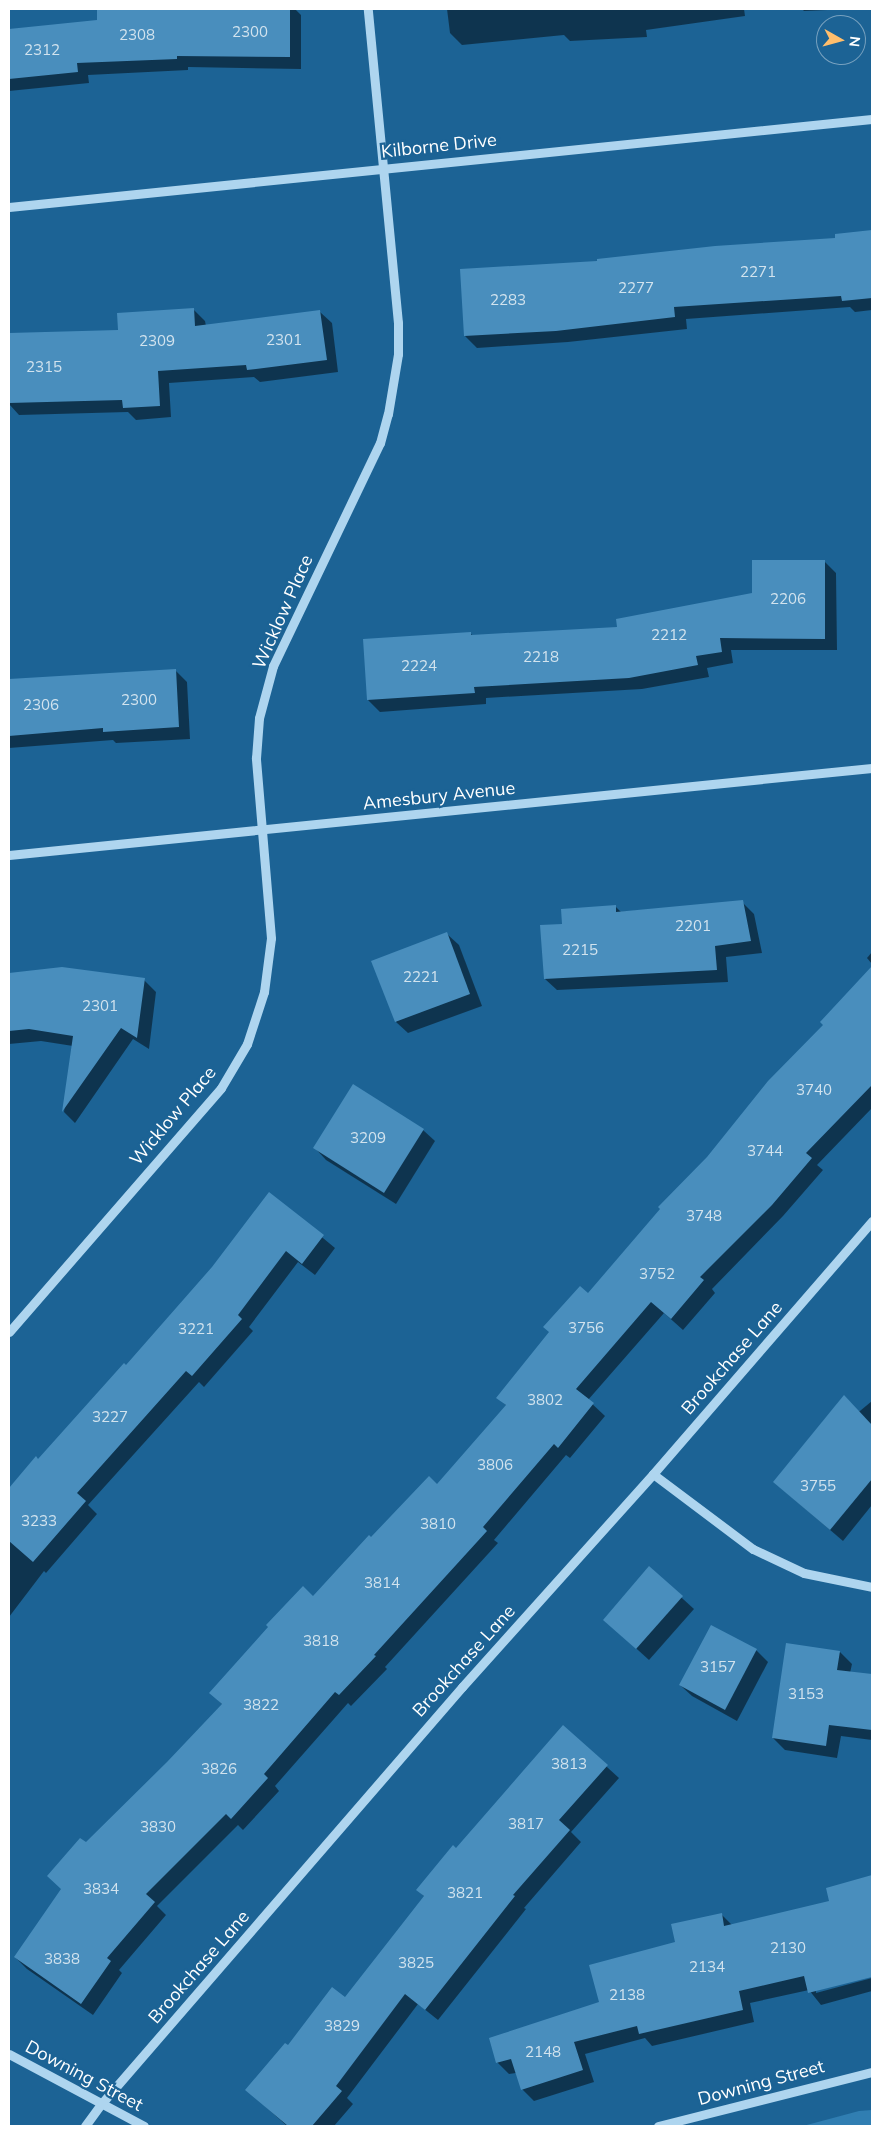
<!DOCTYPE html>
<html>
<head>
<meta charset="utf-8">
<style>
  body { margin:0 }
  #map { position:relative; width:881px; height:2135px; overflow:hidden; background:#1c6395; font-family:Mulish,sans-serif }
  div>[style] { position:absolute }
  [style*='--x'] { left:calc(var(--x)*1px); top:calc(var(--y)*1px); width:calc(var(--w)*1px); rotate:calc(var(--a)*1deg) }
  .green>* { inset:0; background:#307eb2 }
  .shadow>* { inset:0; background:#0007 }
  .building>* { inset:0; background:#498ebd }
  .minor>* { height:9px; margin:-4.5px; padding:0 4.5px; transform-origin:4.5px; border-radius:4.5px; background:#aed5ef }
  span { translate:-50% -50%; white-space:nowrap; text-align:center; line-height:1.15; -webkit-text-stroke:4.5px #1c6395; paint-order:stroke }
  .number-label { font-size:15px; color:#d2e3ee }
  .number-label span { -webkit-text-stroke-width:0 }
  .street-label { font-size:18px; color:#fff }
  .frame { position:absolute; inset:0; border:10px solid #fff; pointer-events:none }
  .north { position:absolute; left:816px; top:15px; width:50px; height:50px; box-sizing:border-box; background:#1c6395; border:1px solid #77a1bf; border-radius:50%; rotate:97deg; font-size:14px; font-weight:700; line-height:20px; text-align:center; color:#fff }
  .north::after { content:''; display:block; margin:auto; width:18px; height:22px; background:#ffbe6c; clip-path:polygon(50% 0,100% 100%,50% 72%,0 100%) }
</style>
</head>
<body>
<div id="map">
  <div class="green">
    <div style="clip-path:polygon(872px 2110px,872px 2126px,803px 2126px,859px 2111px)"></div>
  </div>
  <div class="shadow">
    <div style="clip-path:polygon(159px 9px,295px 9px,301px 15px,301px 69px,188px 67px,188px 70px,88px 75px,89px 83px,9px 91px,9px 30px,98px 21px,98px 12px)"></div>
    <div style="clip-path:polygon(447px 9px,744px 9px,745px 16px,646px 30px,647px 37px,570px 41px,564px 35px,462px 45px,450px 33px)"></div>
    <div style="clip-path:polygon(802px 9px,851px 9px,804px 11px)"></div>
    <div style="clip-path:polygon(872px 231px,872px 310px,855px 312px,850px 307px,686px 319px,687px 329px,568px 342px,477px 348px,465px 336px,598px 262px,837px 239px,836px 235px)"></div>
    <div style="clip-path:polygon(193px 309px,205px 321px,206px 326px,320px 312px,332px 323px,338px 372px,260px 382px,254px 377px,169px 383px,171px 417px,136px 420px,128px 412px,19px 415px,9px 404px,9px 335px,119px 332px)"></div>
    <div style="clip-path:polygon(824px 561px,836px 573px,837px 650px,731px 650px,733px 663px,707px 668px,709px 677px,642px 689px,486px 698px,486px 704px,380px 712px,368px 700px,470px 633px,473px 636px,618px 628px,753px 594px)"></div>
    <div style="clip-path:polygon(175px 670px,187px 682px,190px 739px,116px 743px,113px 740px,9px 748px,9px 681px)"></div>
    <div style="clip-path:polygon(742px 902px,754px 914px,762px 953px,726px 957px,728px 982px,557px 990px,545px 979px,563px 925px,615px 906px,621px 912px)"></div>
    <div style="clip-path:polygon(447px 934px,459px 945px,482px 1006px,408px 1033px,396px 1022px)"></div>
    <div style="clip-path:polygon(872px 952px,872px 964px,867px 958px)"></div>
    <div style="clip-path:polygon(62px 968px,144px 980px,156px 992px,149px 1049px,133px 1039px,75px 1123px,64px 1112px,73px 1046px,41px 1041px,9px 1044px,9px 975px)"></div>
    <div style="clip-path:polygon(872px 968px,872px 1108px,817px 1165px,823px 1170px,783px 1216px,712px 1289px,715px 1293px,683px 1330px,664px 1313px,588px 1400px,605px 1416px,570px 1458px,566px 1455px,494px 1540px,498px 1543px,385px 1667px,387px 1669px,351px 1706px,348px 1703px,275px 1786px,279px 1791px,243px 1830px,238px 1825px,157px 1906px,166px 1915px,119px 1970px,122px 1973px,93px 2015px,27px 1969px,15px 1957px,62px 1890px,86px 1844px,168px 1763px,223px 1705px,211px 1693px,313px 1597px,371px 1539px,438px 1486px,507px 1406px,498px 1398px,825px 1025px,821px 1022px)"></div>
    <div style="clip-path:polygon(423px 1130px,435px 1141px,396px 1204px,326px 1160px,315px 1148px)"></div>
    <div style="clip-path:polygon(270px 1194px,335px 1248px,315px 1275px,298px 1262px,249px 1327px,253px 1331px,204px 1387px,199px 1382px,88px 1505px,97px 1514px,46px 1573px,44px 1571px,9px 1617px,9px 1489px,36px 1458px,38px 1461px,127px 1367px,213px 1268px)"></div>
    <div style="clip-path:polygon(872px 1401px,872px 1505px,843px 1541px,774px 1482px)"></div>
    <div style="clip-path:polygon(649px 1568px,694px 1609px,649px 1660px,617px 1631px)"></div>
    <div style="clip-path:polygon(756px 1650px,768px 1662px,737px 1721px,692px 1696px,680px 1685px)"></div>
    <div style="clip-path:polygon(840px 1652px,852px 1664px,850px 1673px,872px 1675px,872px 1740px,841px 1736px,837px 1758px,785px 1750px,773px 1738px)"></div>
    <div style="clip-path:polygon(563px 1727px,619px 1778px,571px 1832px,581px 1842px,524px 1908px,526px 1909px,438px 2020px,418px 2004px,347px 2098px,353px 2104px,334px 2126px,287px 2126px,247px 2090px,288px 2047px,345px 1999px,425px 1897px,418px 1890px,456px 1850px)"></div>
    <div style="clip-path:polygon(872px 1877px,872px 1975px,816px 1990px,816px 1993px,872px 1978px,872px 1991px,821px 2005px,809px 1990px,750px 2003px,754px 2022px,652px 2046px,645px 2038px,585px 2054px,594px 2082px,534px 2101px,522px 2089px,516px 2073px,509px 2074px,497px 2062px,601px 2003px,676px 1943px,721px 1914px,732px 1925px,831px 1902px,827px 1889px)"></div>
  </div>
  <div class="building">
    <div style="clip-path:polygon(132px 9px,290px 9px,290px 57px,177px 56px,177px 59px,77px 63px,78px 72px,9px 79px,9px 29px,97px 20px,97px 10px)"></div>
    <div style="clip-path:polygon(872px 230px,872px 298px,842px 301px,841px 296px,674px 307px,675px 317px,556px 331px,464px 336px,460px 269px,597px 261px,597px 259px,715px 246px,835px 238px,835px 234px)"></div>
    <div style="clip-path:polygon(194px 308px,195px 326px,320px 310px,327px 360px,247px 370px,246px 365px,158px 371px,160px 406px,123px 408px,122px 400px,9px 403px,9px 333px,118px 330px,117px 313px)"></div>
    <div style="clip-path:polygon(752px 560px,825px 560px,825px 639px,720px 638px,722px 652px,696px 656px,698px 665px,629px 678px,474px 687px,475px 693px,367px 700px,363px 639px,471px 632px,471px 635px,617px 627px,616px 619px,752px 593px)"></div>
    <div style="clip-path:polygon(176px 669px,179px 727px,103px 732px,103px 728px,9px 736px,9px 679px)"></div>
    <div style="clip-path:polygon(743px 900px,751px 941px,715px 946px,717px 970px,544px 979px,540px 925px,562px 924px,561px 909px,616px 905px,616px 912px)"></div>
    <div style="clip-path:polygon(447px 932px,470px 994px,395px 1022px,371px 961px)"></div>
    <div style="clip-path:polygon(872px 966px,872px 1085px,806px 1153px,812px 1158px,772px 1205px,700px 1277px,704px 1280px,671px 1319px,651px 1302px,576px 1389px,594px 1403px,558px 1448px,554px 1444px,483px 1527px,487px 1531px,374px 1655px,376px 1656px,339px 1695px,335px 1692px,264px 1774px,268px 1778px,231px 1819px,226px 1814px,146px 1894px,155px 1902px,107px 1958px,111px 1961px,81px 2004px,14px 1957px,61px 1889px,47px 1876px,80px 1838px,86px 1842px,167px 1762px,222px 1704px,209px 1693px,268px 1627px,266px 1625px,303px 1586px,313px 1596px,369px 1535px,371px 1537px,429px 1476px,437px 1484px,506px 1405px,496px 1398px,549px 1332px,543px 1327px,580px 1286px,588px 1293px,660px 1209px,658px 1207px,707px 1157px,768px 1081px,823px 1025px,820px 1022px)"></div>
    <div style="clip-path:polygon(62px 967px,145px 978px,137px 1038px,121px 1028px,62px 1112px,73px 1036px,29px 1029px,9px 1031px,9px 973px)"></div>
    <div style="clip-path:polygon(353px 1084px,424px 1129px,384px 1193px,313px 1148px)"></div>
    <div style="clip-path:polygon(269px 1192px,324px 1235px,302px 1264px,286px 1251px,238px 1315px,242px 1319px,192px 1376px,186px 1371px,77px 1493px,86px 1501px,33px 1562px,9px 1541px,9px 1488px,36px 1456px,38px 1459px,124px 1363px,126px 1365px,212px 1267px)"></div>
    <div style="clip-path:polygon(844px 1395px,872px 1425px,872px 1479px,830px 1530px,773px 1482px)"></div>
    <div style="clip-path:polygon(649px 1566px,683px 1596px,636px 1649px,603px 1620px)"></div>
    <div style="clip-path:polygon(711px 1625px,757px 1649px,725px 1710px,679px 1685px)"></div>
    <div style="clip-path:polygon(786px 1643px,840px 1651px,837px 1670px,872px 1674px,872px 1730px,829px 1725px,826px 1746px,772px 1738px)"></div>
    <div style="clip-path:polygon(563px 1725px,608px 1765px,559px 1820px,570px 1830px,513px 1895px,515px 1896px,425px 2010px,405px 1994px,336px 2086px,342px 2091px,312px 2126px,288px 2126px,245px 2090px,285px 2043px,288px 2045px,332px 1987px,345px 1997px,424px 1896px,416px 1890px,453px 1845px,456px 1848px)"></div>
    <div style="clip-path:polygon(872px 1875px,872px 1977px,808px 1993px,804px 1976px,739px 1991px,743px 2010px,639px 2034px,637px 2026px,574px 2042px,583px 2070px,521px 2090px,511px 2059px,496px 2063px,489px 2038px,599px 2002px,589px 1965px,675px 1942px,671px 1924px,722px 1913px,724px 1926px,829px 1901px,826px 1888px)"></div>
  </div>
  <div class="minor">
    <div style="--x:9;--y:207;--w:867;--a:-5.82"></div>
    <div style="--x:9;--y:855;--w:867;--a:-5.76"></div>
    <div style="--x:9;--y:1332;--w:323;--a:-49"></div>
    <div style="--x:221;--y:1088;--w:51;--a:-59.4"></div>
    <div style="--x:247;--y:1044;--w:55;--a:-71.9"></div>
    <div style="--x:264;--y:992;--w:54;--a:-82.6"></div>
    <div style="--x:271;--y:938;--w:181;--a:-94.8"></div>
    <div style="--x:256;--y:758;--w:40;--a:-85.7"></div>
    <div style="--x:259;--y:718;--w:54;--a:-74.9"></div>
    <div style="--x:273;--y:666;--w:247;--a:-64.4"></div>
    <div style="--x:380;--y:443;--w:30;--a:-75"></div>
    <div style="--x:388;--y:414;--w:61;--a:-80.5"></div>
    <div style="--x:398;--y:354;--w:31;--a:-90"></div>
    <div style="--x:398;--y:323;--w:315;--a:-95.5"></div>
    <div style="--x:653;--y:1474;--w:125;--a:36.9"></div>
    <div style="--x:753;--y:1549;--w:56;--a:25.2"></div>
    <div style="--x:804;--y:1573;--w:69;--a:11.6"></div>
    <div style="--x:9;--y:2054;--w:153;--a:28.1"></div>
    <div style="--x:85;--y:2126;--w:29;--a:-54"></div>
    <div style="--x:102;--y:2103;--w:550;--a:-49.13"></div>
    <div style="--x:462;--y:1687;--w:286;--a:-48.1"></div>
    <div style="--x:653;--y:1474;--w:335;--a:-49.1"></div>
    <div style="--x:658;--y:2126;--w:221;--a:-14.2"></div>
  </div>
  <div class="number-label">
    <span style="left:250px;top:32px">2300</span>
    <span style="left:137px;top:35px">2308</span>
    <span style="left:42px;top:50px">2312</span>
    <span style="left:758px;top:272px">2271</span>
    <span style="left:636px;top:288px">2277</span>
    <span style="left:508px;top:300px">2283</span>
    <span style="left:284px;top:340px">2301</span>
    <span style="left:157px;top:341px">2309</span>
    <span style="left:44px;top:367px">2315</span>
    <span style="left:788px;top:599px">2206</span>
    <span style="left:669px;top:635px">2212</span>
    <span style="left:541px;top:657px">2218</span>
    <span style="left:419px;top:666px">2224</span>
    <span style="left:139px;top:700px">2300</span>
    <span style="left:41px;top:705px">2306</span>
    <span style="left:693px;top:926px">2201</span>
    <span style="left:580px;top:950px">2215</span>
    <span style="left:421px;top:977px">2221</span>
    <span style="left:100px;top:1006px">2301</span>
    <span style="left:814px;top:1090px">3740</span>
    <span style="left:368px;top:1138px">3209</span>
    <span style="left:765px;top:1151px">3744</span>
    <span style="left:704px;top:1216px">3748</span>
    <span style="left:657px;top:1274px">3752</span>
    <span style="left:586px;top:1328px">3756</span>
    <span style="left:196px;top:1329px">3221</span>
    <span style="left:545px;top:1400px">3802</span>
    <span style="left:110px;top:1417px">3227</span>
    <span style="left:495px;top:1465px">3806</span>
    <span style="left:818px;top:1486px">3755</span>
    <span style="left:39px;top:1521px">3233</span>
    <span style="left:438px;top:1524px">3810</span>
    <span style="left:382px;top:1583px">3814</span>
    <span style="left:321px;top:1641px">3818</span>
    <span style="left:718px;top:1667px">3157</span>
    <span style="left:806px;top:1694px">3153</span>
    <span style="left:261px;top:1705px">3822</span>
    <span style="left:569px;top:1764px">3813</span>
    <span style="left:219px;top:1769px">3826</span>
    <span style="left:526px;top:1824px">3817</span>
    <span style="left:158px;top:1827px">3830</span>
    <span style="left:101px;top:1889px">3834</span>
    <span style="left:465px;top:1893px">3821</span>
    <span style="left:788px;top:1948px">2130</span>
    <span style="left:62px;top:1959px">3838</span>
    <span style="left:416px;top:1963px">3825</span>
    <span style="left:707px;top:1967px">2134</span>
    <span style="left:627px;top:1995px">2138</span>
    <span style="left:342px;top:2026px">3829</span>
    <span style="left:543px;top:2052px">2148</span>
  </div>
  <div class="street-label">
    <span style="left:439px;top:146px;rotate:-6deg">Kilborne Drive</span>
    <span style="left:283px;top:612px;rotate:-66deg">Wicklow Place</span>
    <span style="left:439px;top:796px;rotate:-6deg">Amesbury Avenue</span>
    <span style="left:173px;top:1116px;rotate:-50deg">Wicklow Place</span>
    <span style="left:732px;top:1358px;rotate:-49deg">Brookchase Lane</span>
    <span style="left:464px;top:1661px;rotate:-48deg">Brookchase Lane</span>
    <span style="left:199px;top:1967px;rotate:-49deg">Brookchase Lane</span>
    <span style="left:84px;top:2076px;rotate:28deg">Downing Street</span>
    <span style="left:761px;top:2083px;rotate:-15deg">Downing Street</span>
  </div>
  <div class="frame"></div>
  <div class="north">N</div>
</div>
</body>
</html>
